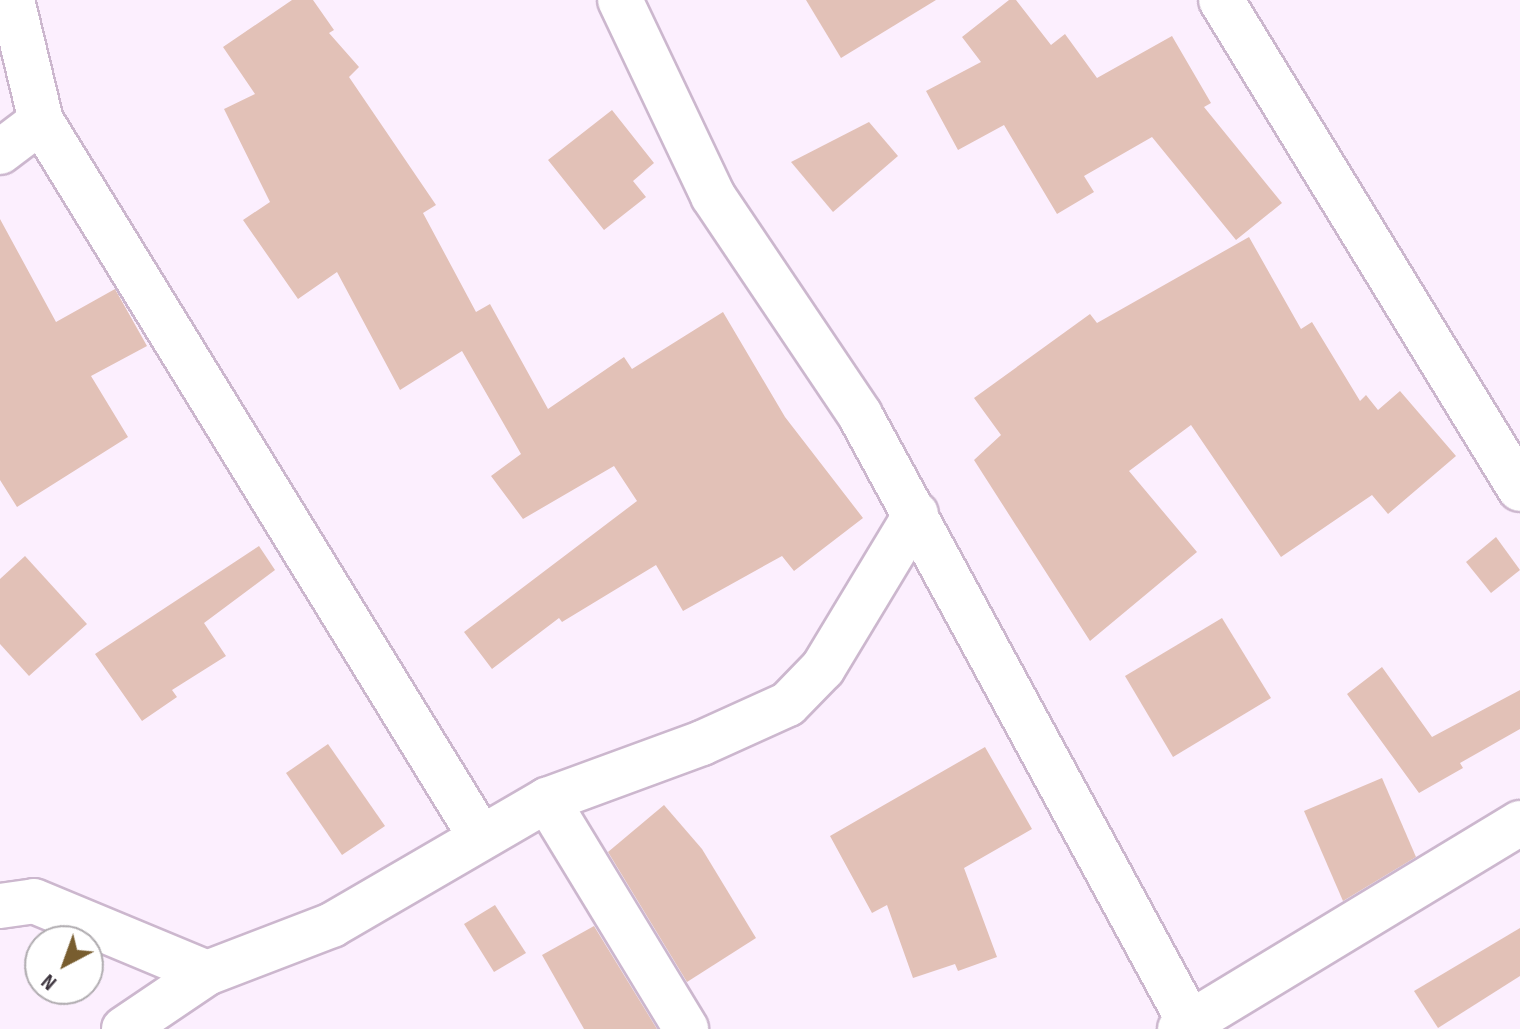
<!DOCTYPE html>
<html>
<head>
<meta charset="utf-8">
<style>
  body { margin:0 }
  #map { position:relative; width:1520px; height:1029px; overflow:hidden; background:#fceffe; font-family:"Sofia Sans Condensed",sans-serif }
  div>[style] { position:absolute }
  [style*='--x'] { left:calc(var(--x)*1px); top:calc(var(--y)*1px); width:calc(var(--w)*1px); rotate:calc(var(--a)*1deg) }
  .building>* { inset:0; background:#e2c1b7 }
  .roads { filter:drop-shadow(2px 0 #ccb7ce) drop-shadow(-2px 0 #ccb7ce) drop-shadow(0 2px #ccb7ce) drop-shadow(0 -2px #ccb7ce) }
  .minor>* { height:44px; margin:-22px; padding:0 22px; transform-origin:22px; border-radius:22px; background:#fff }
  span { translate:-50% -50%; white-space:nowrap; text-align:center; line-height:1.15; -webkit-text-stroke:6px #fff; paint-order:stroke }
  .north { position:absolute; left:24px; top:925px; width:80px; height:80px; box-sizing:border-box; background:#fff; border:2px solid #b0acb0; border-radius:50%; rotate:221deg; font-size:22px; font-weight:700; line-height:32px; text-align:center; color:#39303a }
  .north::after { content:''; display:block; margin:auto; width:28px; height:36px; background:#785d2f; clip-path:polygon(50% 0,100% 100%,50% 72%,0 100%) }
</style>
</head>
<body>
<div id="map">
  <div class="building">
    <div style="clip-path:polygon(292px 0,313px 0,334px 30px,329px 33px,359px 67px,349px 77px,436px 205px,423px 213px,476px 312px,490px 304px,548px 409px,624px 357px,632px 369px,723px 312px,785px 417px,863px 518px,794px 571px,782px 556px,683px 611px,656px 565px,562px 622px,559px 618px,492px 669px,464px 632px,637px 501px,614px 466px,523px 519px,491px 476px,521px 454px,462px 351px,400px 390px,337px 272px,298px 299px,243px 220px,270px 202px,224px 109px,255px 94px,223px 47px)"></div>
    <div style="clip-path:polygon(806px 0,936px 0,841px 58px)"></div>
    <div style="clip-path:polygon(1009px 0,1016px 0,1051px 45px,1065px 34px,1097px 78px,1172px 36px,1211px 103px,1204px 107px,1282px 203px,1236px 240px,1152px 137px,1084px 176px,1094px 192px,1057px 214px,1004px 125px,958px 150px,926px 91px,981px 62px,962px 37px)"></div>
    <div style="clip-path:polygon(612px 110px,654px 163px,633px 181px,646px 197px,604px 230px,548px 160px)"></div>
    <div style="clip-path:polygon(869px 122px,898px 156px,833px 212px,791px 162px)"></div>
    <div style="clip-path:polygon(0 219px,56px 322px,115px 289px,147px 346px,91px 376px,128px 437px,17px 507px,0 480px)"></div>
    <div style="clip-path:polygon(1249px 237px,1301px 329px,1312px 322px,1360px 401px,1366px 395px,1378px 410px,1400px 391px,1456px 456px,1388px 514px,1372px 495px,1281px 557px,1191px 425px,1129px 471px,1197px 552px,1090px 641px,974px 460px,1001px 435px,974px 398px,1090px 314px,1097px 323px)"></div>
    <div style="clip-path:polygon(1496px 537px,1520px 570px,1491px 593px,1466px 562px)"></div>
    <div style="clip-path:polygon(259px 546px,275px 570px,204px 623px,226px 656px,172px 690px,177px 697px,142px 721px,95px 654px)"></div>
    <div style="clip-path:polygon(25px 556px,87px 624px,29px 676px,0 644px,0 579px)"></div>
    <div style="clip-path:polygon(1222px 618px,1271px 698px,1173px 757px,1125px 676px)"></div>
    <div style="clip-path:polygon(1382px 667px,1432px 737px,1520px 690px,1520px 729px,1460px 763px,1463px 768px,1419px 793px,1347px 694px)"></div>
    <div style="clip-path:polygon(328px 744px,385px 826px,342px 855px,286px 773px)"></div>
    <div style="clip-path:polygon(985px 747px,1032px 829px,964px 868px,997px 957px,958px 971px,955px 964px,913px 978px,887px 905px,872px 913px,830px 836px)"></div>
    <div style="clip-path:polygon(1382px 778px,1416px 857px,1343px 901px,1304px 811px)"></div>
    <div style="clip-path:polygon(664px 805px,702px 849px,756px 938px,687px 982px,608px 852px)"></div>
    <div style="clip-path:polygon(495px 905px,526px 953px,494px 972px,464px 924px)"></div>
    <div style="clip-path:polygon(594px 926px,657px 1029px,584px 1029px,542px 955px)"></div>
    <div style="clip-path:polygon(1520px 928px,1520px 976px,1438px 1028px,1414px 991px)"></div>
  </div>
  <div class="roads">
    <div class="minor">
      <div style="--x:12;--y:0;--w:124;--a:76.5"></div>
      <div style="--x:41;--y:121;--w:839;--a:58.45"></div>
      <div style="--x:620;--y:0;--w:217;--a:64.6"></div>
      <div style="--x:713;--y:196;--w:264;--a:56.1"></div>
      <div style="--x:860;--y:415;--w:692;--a:61.51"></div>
      <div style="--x:1221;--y:0;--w:573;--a:58.56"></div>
      <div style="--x:0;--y:152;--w:51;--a:-37.1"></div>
      <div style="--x:547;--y:800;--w:268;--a:58.7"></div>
      <div style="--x:0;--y:906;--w:34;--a:-8"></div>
      <div style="--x:34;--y:901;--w:187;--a:22.6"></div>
      <div style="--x:124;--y:1029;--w:100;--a:-34"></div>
      <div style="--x:207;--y:973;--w:134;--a:-21"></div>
      <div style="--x:332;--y:925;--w:249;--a:-30.2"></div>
      <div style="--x:547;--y:800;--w:165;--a:-20.2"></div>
      <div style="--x:702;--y:743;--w:94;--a:-24.4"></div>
      <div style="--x:788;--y:704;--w:50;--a:-45.8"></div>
      <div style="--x:823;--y:668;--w:180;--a:-58.9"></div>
      <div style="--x:1180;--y:1029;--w:398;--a:-31.2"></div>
    </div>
  </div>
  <div class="north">N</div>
</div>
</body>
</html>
